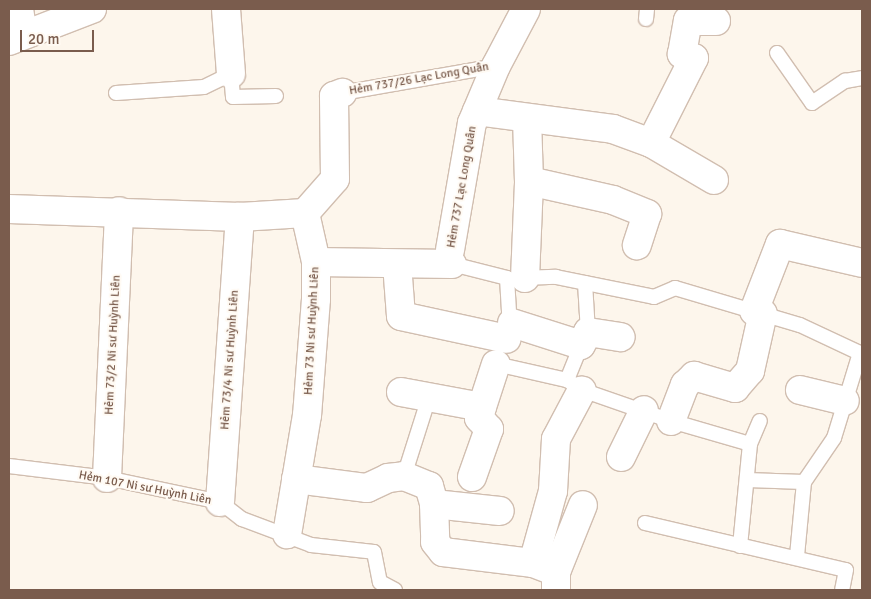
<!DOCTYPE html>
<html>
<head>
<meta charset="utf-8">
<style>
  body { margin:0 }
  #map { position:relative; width:871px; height:599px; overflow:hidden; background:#fdf6ec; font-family:Signika,sans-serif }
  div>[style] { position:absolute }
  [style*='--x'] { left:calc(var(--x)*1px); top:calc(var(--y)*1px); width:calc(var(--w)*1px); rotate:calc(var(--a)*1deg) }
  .roads { filter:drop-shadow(1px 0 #d1beb0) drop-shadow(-1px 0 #d1beb0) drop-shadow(0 1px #d1beb0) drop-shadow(0 -1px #d1beb0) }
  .lane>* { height:14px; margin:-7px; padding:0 7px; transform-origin:7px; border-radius:7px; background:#fff }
  .street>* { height:28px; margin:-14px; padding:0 14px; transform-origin:14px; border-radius:14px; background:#fff }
  .secondary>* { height:28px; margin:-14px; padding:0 14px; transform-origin:14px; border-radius:14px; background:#fff }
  span { translate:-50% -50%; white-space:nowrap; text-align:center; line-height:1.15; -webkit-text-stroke:4px #fffaf3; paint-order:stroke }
  .street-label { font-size:12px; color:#7a5c4d }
  .frame { position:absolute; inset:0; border:10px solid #7a5c4d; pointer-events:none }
  .scale { position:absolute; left:20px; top:30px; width:74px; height:22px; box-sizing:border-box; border:2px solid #7a5c4d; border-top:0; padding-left:6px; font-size:15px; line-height:18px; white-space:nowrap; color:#7a5c4d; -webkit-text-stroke:4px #fffaf3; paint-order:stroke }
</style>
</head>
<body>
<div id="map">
  <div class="roads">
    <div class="lane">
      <div style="--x:646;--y:19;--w:10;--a:-84"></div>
      <div style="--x:777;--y:53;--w:61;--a:55"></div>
      <div style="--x:812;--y:103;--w:40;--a:-34"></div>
      <div style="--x:845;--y:81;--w:17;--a:-10"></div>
      <div style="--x:116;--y:93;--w:88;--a:-3.9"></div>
      <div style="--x:204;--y:87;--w:30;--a:-26"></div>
      <div style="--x:231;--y:74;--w:23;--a:85"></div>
      <div style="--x:233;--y:97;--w:43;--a:-1.3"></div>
      <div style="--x:342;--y:93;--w:156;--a:-9.9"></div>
      <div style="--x:451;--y:258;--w:6;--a:81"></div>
      <div style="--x:452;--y:264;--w:57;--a:14.3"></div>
      <div style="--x:507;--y:278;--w:51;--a:86.6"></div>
      <div style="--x:521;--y:278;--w:35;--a:-2"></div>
      <div style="--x:556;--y:277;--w:100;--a:11.5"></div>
      <div style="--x:654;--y:297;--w:23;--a:-23"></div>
      <div style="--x:675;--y:288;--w:130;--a:16.5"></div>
      <div style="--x:800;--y:325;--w:68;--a:25.1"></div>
      <div style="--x:585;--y:283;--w:49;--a:86.5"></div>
      <div style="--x:498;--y:360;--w:4;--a:117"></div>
      <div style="--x:496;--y:364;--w:73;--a:12.7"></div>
      <div style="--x:567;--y:380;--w:18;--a:34"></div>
      <div style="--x:582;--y:390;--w:94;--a:19.2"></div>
      <div style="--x:671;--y:421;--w:82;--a:16.2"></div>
      <div style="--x:567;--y:380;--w:38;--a:-68"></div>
      <div style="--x:9;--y:466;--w:99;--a:7"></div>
      <div style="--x:107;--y:478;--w:116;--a:12"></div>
      <div style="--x:220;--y:502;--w:28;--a:38"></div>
      <div style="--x:242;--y:519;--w:74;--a:20.6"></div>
      <div style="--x:311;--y:545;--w:63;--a:6.3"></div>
      <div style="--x:374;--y:552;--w:31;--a:79"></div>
      <div style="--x:380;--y:582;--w:17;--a:28"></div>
      <div style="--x:404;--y:476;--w:83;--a:-72.4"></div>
      <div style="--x:747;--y:480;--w:57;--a:2"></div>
      <div style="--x:645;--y:523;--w:206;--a:13.2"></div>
      <div style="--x:846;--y:570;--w:20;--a:101"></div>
      <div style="--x:740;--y:546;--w:102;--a:-84.4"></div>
      <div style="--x:750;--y:444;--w:25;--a:-67"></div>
      <div style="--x:797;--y:556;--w:74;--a:-84.6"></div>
      <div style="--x:804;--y:482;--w:53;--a:-55.7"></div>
      <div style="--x:834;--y:438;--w:89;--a:-73"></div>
    </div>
    <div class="street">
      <div style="--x:19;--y:9;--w:25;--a:81"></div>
      <div style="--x:226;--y:9;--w:65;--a:85.6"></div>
      <div style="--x:477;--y:111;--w:137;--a:7.5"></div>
      <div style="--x:613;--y:129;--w:40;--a:20.2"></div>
      <div style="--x:651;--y:143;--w:73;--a:30.4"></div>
      <div style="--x:527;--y:118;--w:63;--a:88.2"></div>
      <div style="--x:651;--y:143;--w:95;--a:-63.2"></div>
      <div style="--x:694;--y:58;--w:13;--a:-162"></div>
      <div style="--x:682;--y:54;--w:34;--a:-80"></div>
      <div style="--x:688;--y:21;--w:28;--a:0"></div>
      <div style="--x:9;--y:209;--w:231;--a:2"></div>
      <div style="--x:240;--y:217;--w:65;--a:-3.5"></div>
      <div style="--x:305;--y:213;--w:50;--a:77.3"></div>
      <div style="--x:316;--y:262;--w:37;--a:90"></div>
      <div style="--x:316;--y:299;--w:116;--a:94.4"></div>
      <div style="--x:307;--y:415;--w:121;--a:99.5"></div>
      <div style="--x:305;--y:213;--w:45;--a:-48.6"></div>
      <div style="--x:335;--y:179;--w:83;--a:-90.7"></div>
      <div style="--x:334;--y:96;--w:9;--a:-21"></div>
      <div style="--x:450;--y:250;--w:129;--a:-80.2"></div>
      <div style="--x:472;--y:123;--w:62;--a:-67.2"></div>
      <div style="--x:496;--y:66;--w:64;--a:-62.2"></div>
      <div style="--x:316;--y:262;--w:136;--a:0.8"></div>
      <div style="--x:397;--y:264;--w:52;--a:85.6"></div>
      <div style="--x:401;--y:316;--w:108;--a:12.2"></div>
      <div style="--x:525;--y:278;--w:97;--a:-87.6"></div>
      <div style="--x:529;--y:181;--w:86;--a:12.7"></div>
      <div style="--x:613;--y:200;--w:37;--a:22"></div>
      <div style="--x:647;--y:214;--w:33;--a:108"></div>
      <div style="--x:754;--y:311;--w:72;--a:-68.8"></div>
      <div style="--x:780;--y:244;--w:84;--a:13"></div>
      <div style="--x:512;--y:323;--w:72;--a:17.7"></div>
      <div style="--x:581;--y:345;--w:15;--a:-62"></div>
      <div style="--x:588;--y:332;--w:33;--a:9"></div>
      <div style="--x:800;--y:390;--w:46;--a:13.7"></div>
      <div style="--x:401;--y:392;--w:82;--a:10.5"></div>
      <div style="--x:482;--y:407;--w:45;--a:-72"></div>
      <div style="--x:671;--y:421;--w:39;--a:-69"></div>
      <div style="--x:685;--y:385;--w:13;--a:-45"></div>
      <div style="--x:694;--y:376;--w:43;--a:16.3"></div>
      <div style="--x:735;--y:388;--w:23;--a:-49"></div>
      <div style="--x:750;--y:371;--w:59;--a:-77.4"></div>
      <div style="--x:621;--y:457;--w:52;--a:-63.9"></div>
      <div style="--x:472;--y:477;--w:51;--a:-70.5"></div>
      <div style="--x:489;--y:429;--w:15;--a:-132"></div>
      <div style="--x:479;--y:418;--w:11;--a:-75"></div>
      <div style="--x:107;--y:478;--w:267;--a:-87.4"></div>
      <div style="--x:296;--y:479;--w:72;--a:7.2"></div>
      <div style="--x:367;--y:488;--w:23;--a:-25"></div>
      <div style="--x:388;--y:478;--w:16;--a:-7"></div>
      <div style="--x:404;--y:476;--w:27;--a:22"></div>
      <div style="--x:429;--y:486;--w:19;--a:74"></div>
      <div style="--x:434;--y:504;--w:38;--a:88"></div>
      <div style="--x:435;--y:542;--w:13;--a:51"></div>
      <div style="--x:443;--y:552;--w:91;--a:7"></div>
      <div style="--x:533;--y:563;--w:25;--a:21"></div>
      <div style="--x:220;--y:502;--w:286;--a:-86"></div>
      <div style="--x:434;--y:504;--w:66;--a:6.1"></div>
      <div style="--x:533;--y:563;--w:75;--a:-74.5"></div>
      <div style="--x:553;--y:491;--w:52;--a:-86.7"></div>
      <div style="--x:556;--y:439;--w:55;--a:-62"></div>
      <div style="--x:556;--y:589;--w:17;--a:-90"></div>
      <div style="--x:556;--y:572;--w:72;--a:-68.1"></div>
    </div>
    <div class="secondary">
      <div style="--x:9;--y:41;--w:89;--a:-21.1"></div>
    </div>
  </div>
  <div class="street-label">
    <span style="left:419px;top:79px;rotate:-10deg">Hẻm 737/26 Lạc Long Quân</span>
    <span style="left:462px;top:187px;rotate:-80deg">Hẻm 737 Lạc Long Quân</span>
    <span style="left:312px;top:331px;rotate:-87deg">Hẻm 73 Ni sư Huỳnh Liên</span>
    <span style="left:113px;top:345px;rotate:-87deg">Hẻm 73/2 Ni sư Huỳnh Liên</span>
    <span style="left:230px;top:360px;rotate:-86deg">Hẻm 73/4 Ni sư Huỳnh Liên</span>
    <span style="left:145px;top:488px;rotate:11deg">Hẻm 107 Ni sư Huỳnh Liên</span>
  </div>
  <div class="frame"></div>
  <div class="scale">20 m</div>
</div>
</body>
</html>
